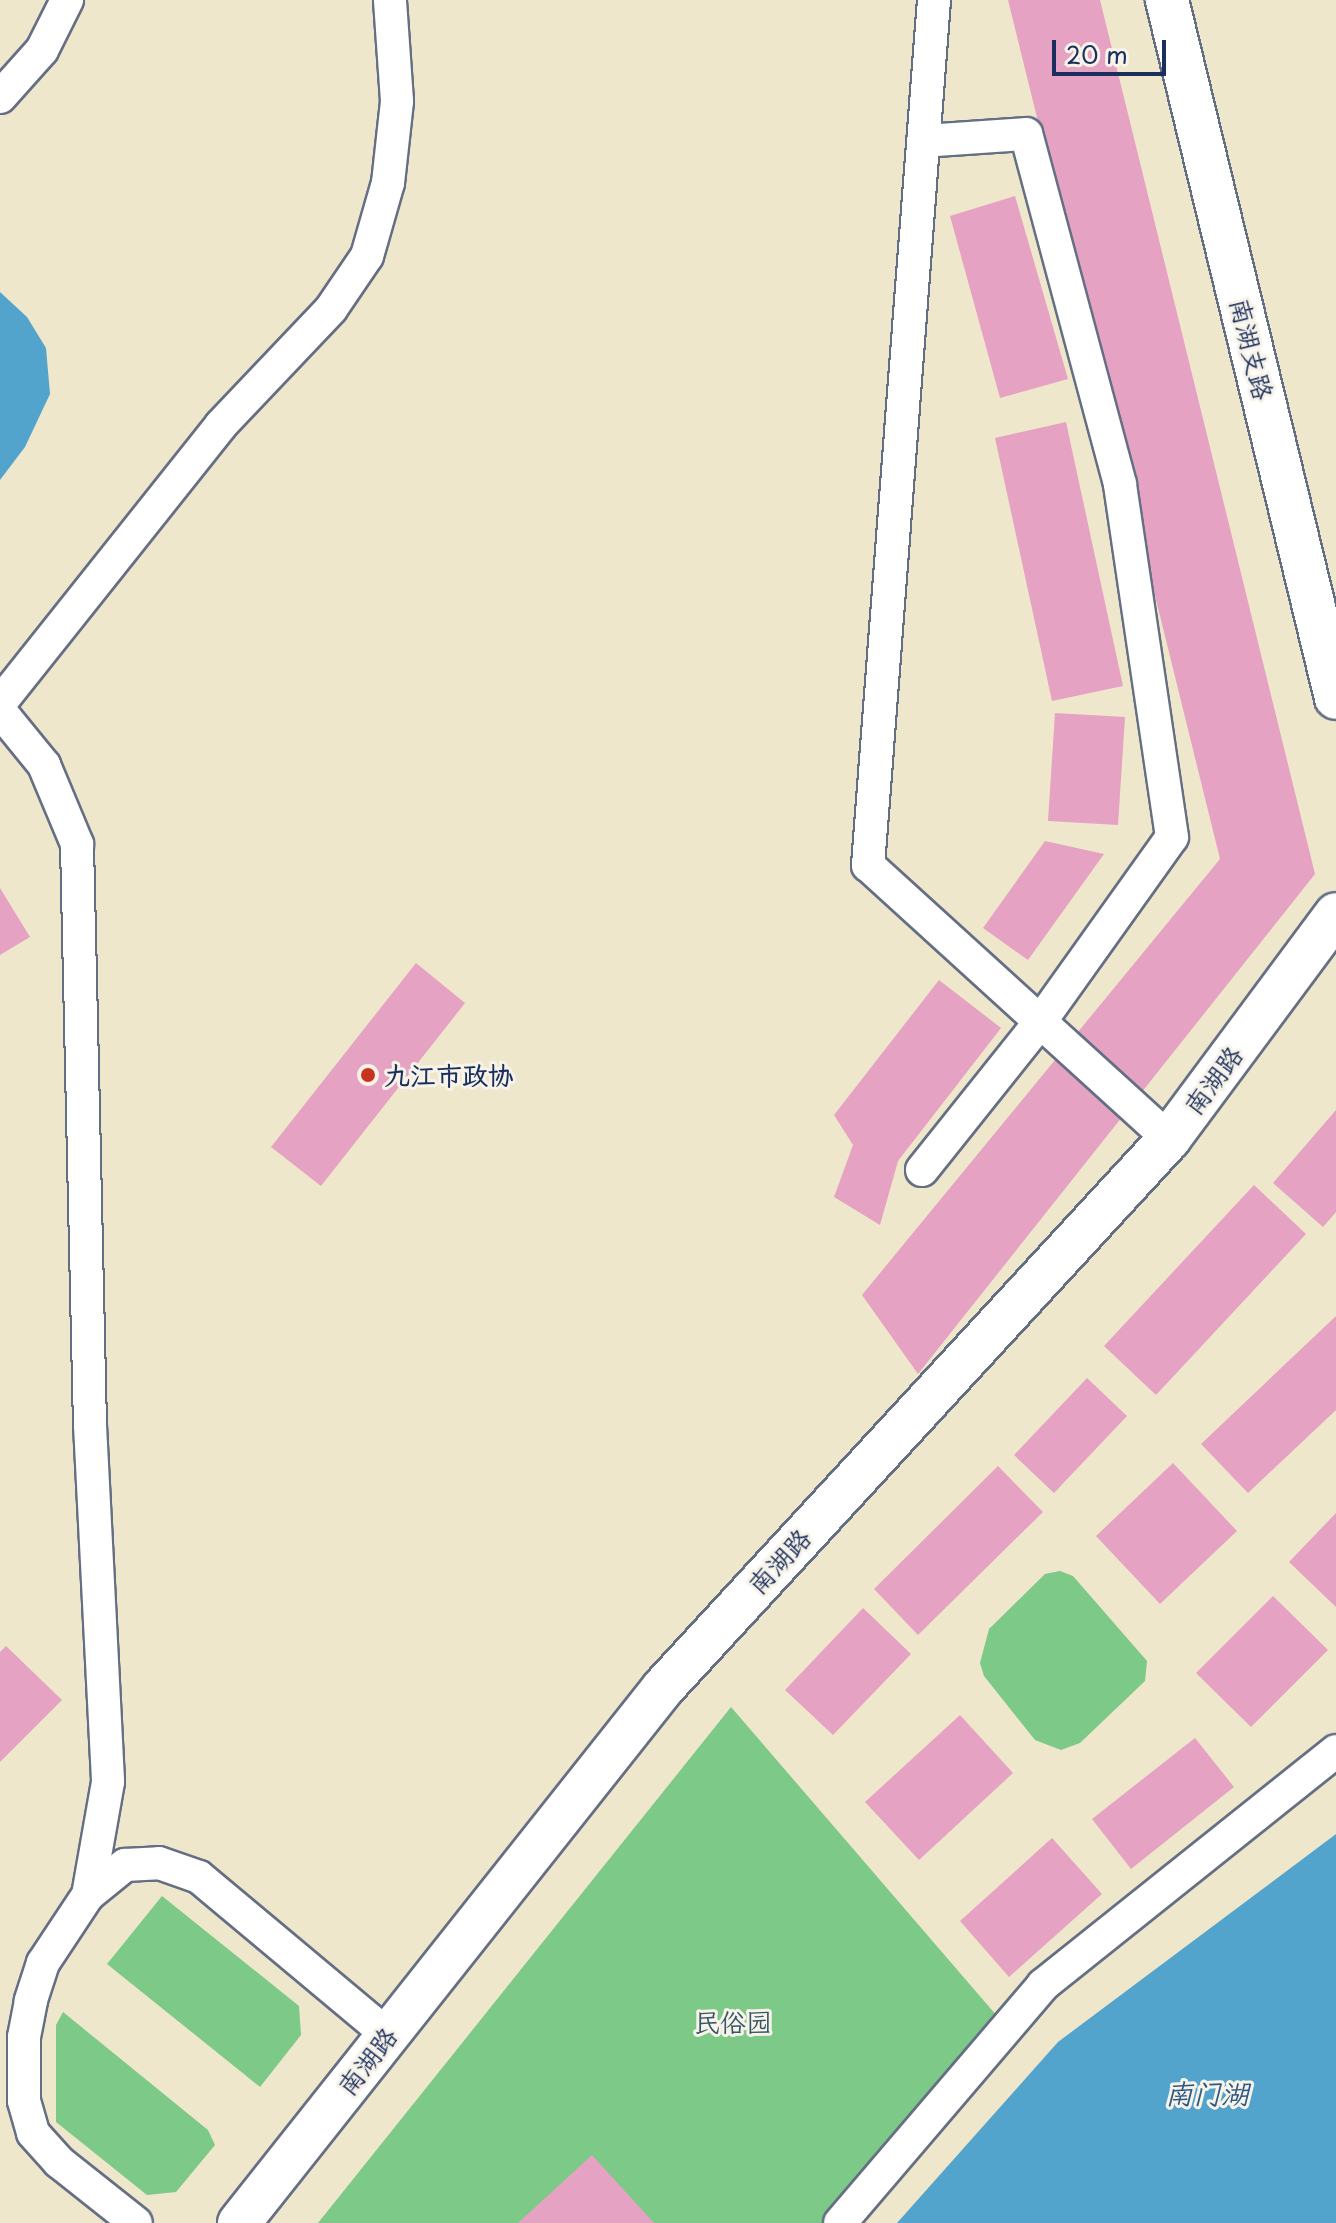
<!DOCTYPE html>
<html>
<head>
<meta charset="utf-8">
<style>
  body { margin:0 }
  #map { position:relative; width:1336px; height:2223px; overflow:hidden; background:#efe7cc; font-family:"Playpen Sans","LXGW WenKai TC",sans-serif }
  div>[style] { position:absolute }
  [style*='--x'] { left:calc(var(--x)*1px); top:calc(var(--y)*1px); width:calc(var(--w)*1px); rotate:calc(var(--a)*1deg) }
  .green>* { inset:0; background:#7dc987 }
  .water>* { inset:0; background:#52a4cd }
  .building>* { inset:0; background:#e5a2c3 }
  .roads { filter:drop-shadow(2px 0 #656f84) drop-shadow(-2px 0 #656f84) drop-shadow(0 2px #656f84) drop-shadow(0 -2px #656f84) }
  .minor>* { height:32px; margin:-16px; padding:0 16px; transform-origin:16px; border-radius:16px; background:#fff }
  .tertiary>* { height:42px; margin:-21px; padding:0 21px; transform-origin:21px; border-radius:21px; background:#fff }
  .dots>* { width:22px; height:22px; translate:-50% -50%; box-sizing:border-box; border:4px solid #f7f3e8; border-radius:50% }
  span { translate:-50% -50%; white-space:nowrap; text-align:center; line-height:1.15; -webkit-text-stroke:6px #f7f3e8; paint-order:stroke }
  .street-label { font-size:26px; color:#1b2f5e }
  .poi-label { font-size:26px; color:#1b2f5e; font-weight:700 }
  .left { translate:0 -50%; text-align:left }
  .park-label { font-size:26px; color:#345668 }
  .water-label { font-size:28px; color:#2e5885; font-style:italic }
  .scale { position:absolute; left:1052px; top:40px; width:114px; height:36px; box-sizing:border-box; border:4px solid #1b2f5e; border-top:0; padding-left:10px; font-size:24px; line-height:28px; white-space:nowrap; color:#1b2f5e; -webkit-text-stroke:6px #f7f3e8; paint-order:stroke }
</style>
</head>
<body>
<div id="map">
  <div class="green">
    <div style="clip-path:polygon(1060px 1571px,1073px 1576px,1147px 1661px,1145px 1681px,1080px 1743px,1061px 1750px,1035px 1740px,984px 1676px,980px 1663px,989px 1629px,1045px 1574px)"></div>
    <div style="clip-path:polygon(731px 1707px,997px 2016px,824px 2223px,318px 2223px)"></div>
    <div style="clip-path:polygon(162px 1896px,299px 2006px,301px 2035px,260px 2087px,107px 1964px)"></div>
    <div style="clip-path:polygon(63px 2012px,208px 2130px,215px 2145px,176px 2192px,147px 2195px,56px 2122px,56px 2025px)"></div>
  </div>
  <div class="water">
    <div style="clip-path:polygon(0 292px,27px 317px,46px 348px,50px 394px,25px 447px,0 480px)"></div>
    <div style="clip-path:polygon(1336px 1834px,1336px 2223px,897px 2223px,1058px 2042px)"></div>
  </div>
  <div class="building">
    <div style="clip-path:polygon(1008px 0,1100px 0,1315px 874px,918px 1374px,862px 1295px,1220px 859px)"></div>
    <div style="clip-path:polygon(1015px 196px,1068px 379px,1000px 398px,950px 216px)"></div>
    <div style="clip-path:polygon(1066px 422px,1123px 686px,1052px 701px,995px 438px)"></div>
    <div style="clip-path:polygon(1055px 713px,1125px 717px,1118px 825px,1048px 821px)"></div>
    <div style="clip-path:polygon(1045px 841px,1104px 854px,1028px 960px,983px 928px)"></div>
    <div style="clip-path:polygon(0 888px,30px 937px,0 955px)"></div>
    <div style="clip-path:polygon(416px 963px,465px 1003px,321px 1186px,271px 1147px)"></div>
    <div style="clip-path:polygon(939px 980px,1001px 1028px,898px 1161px,880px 1225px,834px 1197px,853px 1145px,834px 1115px)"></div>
    <div style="clip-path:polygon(1336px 1110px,1336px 1212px,1323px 1227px,1273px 1183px)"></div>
    <div style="clip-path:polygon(1254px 1185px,1306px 1234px,1156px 1395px,1104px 1346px)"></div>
    <div style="clip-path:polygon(1336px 1316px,1336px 1410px,1248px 1493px,1201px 1444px)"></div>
    <div style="clip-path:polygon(1087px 1378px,1127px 1416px,1054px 1493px,1014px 1455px)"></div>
    <div style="clip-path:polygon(1173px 1463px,1237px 1531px,1160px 1604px,1096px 1536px)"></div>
    <div style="clip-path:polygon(998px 1466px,1043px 1512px,918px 1635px,874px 1589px)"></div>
    <div style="clip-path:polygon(1336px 1513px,1336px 1607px,1289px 1562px)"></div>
    <div style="clip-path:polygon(1273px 1596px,1328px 1650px,1251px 1727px,1196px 1673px)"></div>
    <div style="clip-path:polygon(863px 1608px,911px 1654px,833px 1735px,785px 1690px)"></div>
    <div style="clip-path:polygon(6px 1646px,62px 1700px,0 1762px,0 1652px)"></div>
    <div style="clip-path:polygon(960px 1715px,1013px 1773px,919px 1860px,865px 1802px)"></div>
    <div style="clip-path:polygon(1195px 1738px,1234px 1787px,1131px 1869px,1092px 1819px)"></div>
    <div style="clip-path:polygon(1052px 1838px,1102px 1894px,1009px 1977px,960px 1921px)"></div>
    <div style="clip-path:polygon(592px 2155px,654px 2223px,518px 2223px)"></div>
  </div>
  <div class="roads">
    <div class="minor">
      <div style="--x:934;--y:0;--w:868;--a:94.36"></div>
      <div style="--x:868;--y:865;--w:407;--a:42.3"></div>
      <div style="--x:0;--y:97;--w:63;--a:-48.2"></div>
      <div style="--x:42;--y:50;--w:56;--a:-63.4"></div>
      <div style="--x:0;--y:703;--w:355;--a:-51.5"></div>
      <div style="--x:221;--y:425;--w:160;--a:-46.5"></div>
      <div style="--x:331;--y:309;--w:64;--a:-55.8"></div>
      <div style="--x:367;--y:256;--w:76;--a:-74"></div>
      <div style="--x:388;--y:183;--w:82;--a:-83.7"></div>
      <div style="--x:397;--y:101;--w:101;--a:-94"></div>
      <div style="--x:0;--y:711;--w:70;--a:50.8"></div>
      <div style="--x:44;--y:765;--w:86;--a:67.3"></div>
      <div style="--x:77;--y:844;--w:581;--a:88.72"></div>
      <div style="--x:90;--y:1425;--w:357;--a:87.1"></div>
      <div style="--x:108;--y:1782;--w:115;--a:100"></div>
      <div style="--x:88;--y:1895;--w:82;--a:123.5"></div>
      <div style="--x:43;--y:1963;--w:40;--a:108"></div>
      <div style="--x:31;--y:2001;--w:37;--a:101"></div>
      <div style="--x:24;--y:2037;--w:64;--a:90"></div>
      <div style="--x:24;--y:2101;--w:33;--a:74"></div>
      <div style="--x:33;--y:2133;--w:39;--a:48"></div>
      <div style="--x:59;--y:2162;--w:98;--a:38.4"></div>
      <div style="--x:922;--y:1170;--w:189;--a:-51.4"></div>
      <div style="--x:1040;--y:1022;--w:227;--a:-54.5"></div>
      <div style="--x:1172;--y:837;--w:357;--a:-98.4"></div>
      <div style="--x:1120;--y:484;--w:362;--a:-105"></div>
      <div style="--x:1026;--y:134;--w:103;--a:176.1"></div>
      <div style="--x:88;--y:1895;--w:48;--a:-39"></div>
      <div style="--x:125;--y:1865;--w:34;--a:-3"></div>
      <div style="--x:159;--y:1863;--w:42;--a:19.3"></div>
      <div style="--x:199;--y:1877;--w:246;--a:39.9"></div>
      <div style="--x:840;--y:2223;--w:313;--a:-49.5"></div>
      <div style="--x:1043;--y:1985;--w:375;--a:-38.6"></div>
    </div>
    <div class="tertiary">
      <div style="--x:1167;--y:0;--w:718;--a:76.39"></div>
      <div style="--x:239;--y:2223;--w:683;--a:-51.6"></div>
      <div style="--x:663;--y:1688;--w:747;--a:-47.33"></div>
      <div style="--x:1169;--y:1139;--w:280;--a:-53.4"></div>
    </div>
  </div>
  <div class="dots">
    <div style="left:368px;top:1075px;background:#c8321e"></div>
  </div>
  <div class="street-label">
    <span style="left:1252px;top:349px;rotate:76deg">南湖支路</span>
    <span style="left:1213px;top:1080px;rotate:-53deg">南湖路</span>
    <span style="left:779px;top:1561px;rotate:-47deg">南湖路</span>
    <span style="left:367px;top:2061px;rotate:-52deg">南湖路</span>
  </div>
  <div class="poi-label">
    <span class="left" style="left:384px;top:1075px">九江市政协</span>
  </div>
  <div class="park-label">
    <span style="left:733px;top:2022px">民俗园</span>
  </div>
  <div class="water-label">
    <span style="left:1207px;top:2093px">南门湖</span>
  </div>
  <div class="scale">20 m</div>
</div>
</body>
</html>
